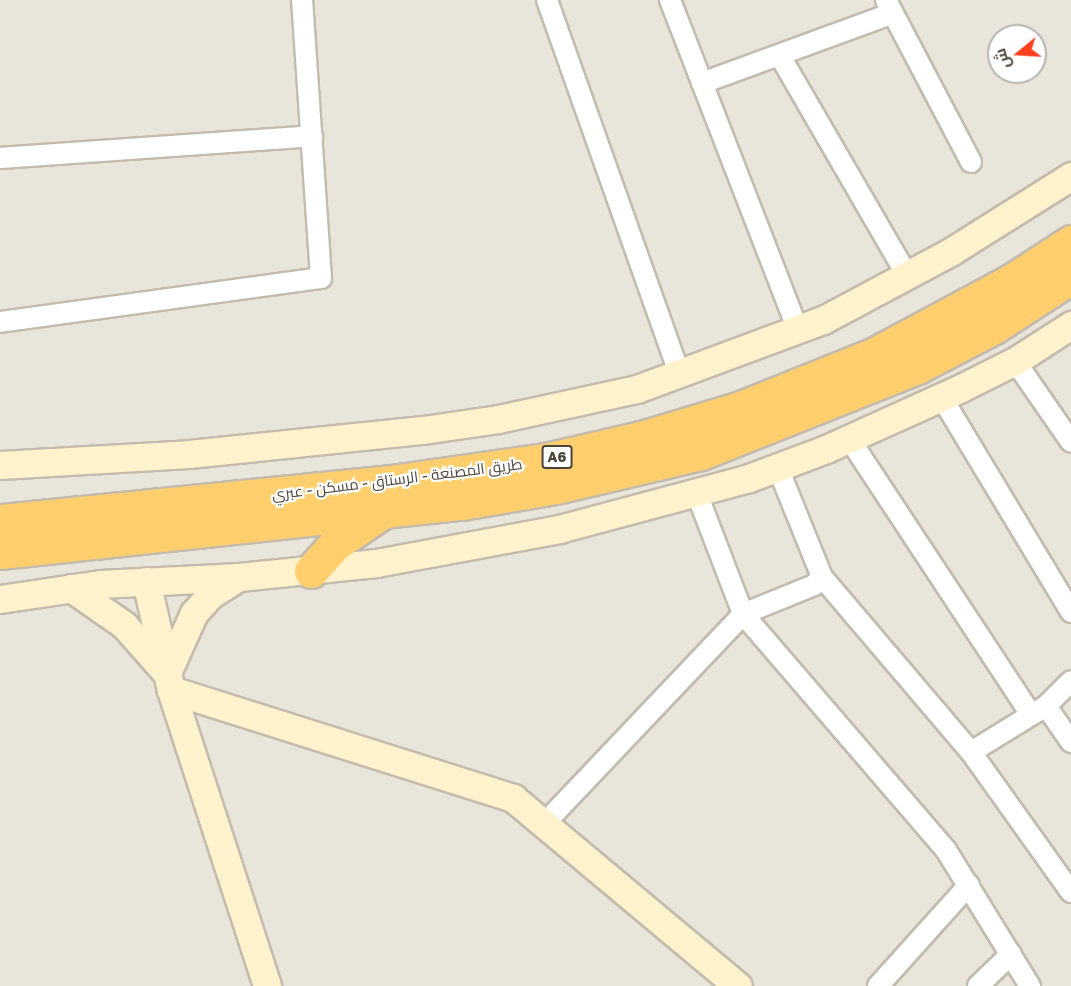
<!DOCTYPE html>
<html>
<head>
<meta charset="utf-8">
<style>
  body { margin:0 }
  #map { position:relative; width:1071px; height:986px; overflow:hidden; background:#f6f3ec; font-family:"Golos Text",Cairo,sans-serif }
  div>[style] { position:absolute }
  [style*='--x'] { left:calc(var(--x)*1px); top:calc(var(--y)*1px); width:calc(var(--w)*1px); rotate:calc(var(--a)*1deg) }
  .residential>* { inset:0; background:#eae5da }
  .roads { filter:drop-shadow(2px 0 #c2bbae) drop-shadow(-2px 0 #c2bbae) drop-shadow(0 2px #c2bbae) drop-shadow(0 -2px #c2bbae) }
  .street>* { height:20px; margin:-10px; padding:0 10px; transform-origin:10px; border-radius:10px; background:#fff }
  .secondary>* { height:27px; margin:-13.5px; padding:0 13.5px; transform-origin:13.5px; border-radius:13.5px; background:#fff3cd }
  .highway>* { height:33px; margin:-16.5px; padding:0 16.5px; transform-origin:16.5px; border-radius:16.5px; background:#ffcf6e }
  span { translate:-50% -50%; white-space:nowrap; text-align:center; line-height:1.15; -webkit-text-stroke:4.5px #fff; paint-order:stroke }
  .shield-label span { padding:2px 4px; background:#fff; border:2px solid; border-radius:4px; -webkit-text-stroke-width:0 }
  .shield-label { font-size:14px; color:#4b4439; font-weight:700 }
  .street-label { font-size:15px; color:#4b4439 }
  .north { position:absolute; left:987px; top:24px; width:60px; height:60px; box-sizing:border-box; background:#fff; border:2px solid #b7b4b0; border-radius:50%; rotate:252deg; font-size:16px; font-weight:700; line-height:24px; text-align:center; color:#4b4439 }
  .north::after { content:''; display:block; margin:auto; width:21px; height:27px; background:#fc3f1d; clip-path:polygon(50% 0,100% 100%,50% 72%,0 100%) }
</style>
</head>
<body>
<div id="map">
  <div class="residential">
    <div style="clip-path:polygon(evenodd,0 0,1071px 0,1071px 986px,0 986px,0 0,999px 36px,1035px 36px,1035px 72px,999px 72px,999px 36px)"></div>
  </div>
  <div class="roads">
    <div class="street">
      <div style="--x:547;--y:0;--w:399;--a:70.5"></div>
      <div style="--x:670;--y:0;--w:354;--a:68.8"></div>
      <div style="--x:886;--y:0;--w:183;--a:62.3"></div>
      <div style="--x:780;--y:56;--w:253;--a:59.9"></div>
      <div style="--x:702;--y:83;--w:203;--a:-20.1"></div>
      <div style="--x:0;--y:158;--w:313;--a:-4"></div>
      <div style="--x:0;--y:322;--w:324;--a:-7.8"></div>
      <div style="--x:321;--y:278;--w:279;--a:-93.9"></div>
      <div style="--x:1015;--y:361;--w:98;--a:55.3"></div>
      <div style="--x:942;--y:398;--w:250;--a:58.9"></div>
      <div style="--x:850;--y:440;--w:329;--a:56.6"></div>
      <div style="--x:697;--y:494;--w:129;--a:69"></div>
      <div style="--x:743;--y:614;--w:311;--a:49.3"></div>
      <div style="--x:946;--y:850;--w:160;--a:58.3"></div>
      <div style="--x:822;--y:577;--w:230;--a:49.6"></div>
      <div style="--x:971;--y:752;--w:172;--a:54.5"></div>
      <div style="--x:1046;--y:706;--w:44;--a:55.2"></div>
      <div style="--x:971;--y:752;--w:88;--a:-31.5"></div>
      <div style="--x:1046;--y:706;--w:35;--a:-45"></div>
      <div style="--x:544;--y:824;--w:289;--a:-46.5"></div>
      <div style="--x:743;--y:614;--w:77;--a:-22.2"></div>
      <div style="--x:814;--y:585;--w:11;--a:-45"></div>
      <div style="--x:822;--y:577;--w:118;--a:-112"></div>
      <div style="--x:878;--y:986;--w:136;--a:-48"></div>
      <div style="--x:978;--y:986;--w:46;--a:-44.1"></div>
    </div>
    <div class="secondary">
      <div style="--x:0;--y:465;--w:189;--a:-3.3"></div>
      <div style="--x:189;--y:454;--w:235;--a:-5.9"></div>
      <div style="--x:423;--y:430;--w:76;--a:-8.3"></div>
      <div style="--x:498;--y:419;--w:142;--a:-12.2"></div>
      <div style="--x:637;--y:389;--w:198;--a:-20.4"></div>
      <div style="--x:823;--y:320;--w:146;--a:-28.1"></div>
      <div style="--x:952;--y:251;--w:141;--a:-32.2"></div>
      <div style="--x:146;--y:581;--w:112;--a:77.1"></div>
      <div style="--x:171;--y:690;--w:311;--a:72"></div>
      <div style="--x:71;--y:588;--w:65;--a:34.9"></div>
      <div style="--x:124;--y:625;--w:60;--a:48.4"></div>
      <div style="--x:0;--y:599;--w:101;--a:-8.5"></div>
      <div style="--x:100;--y:584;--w:139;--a:-2.9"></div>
      <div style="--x:239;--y:577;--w:138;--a:-5.8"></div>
      <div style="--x:376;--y:563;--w:186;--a:-10.5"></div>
      <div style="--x:559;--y:529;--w:197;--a:-15"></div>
      <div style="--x:749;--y:478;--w:82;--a:-20.6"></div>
      <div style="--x:826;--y:449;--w:148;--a:-24.3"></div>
      <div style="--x:961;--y:388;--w:60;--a:-26.6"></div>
      <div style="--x:1015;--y:361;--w:67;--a:-32.7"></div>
      <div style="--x:167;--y:673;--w:66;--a:-65.8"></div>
      <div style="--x:194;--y:613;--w:24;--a:-48"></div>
      <div style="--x:210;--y:595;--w:32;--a:-32"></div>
      <div style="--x:171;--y:690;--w:359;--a:17.5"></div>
      <div style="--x:513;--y:798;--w:293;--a:39.9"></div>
    </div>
    <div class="highway">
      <div style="--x:0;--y:521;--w:400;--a:-5.7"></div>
      <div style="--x:398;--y:481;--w:148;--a:-8.1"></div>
      <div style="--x:545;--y:460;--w:98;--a:-12.9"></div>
      <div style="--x:641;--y:438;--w:104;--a:-16.7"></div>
      <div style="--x:741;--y:408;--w:142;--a:-21.9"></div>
      <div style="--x:873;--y:355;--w:157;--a:-28.2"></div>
      <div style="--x:1011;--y:281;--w:72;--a:-33"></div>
      <div style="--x:0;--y:552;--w:465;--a:-6.1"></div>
      <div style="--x:462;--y:503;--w:95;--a:-9.7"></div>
      <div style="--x:556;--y:487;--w:149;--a:-13.2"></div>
      <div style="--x:701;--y:453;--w:232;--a:-21.7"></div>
      <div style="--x:917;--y:367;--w:87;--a:-27.5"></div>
      <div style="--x:994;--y:327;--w:92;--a:-33"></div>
      <div style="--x:311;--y:571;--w:36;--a:-48"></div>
      <div style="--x:335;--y:544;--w:52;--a:-34"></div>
    </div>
  </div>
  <div class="shield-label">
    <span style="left:557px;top:457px">A6</span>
  </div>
  <div class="street-label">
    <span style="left:397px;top:479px;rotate:-7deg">طريق المصنعة - الرستاق - مسكن - عبري</span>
  </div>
  <div class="north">ش</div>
</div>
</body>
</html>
